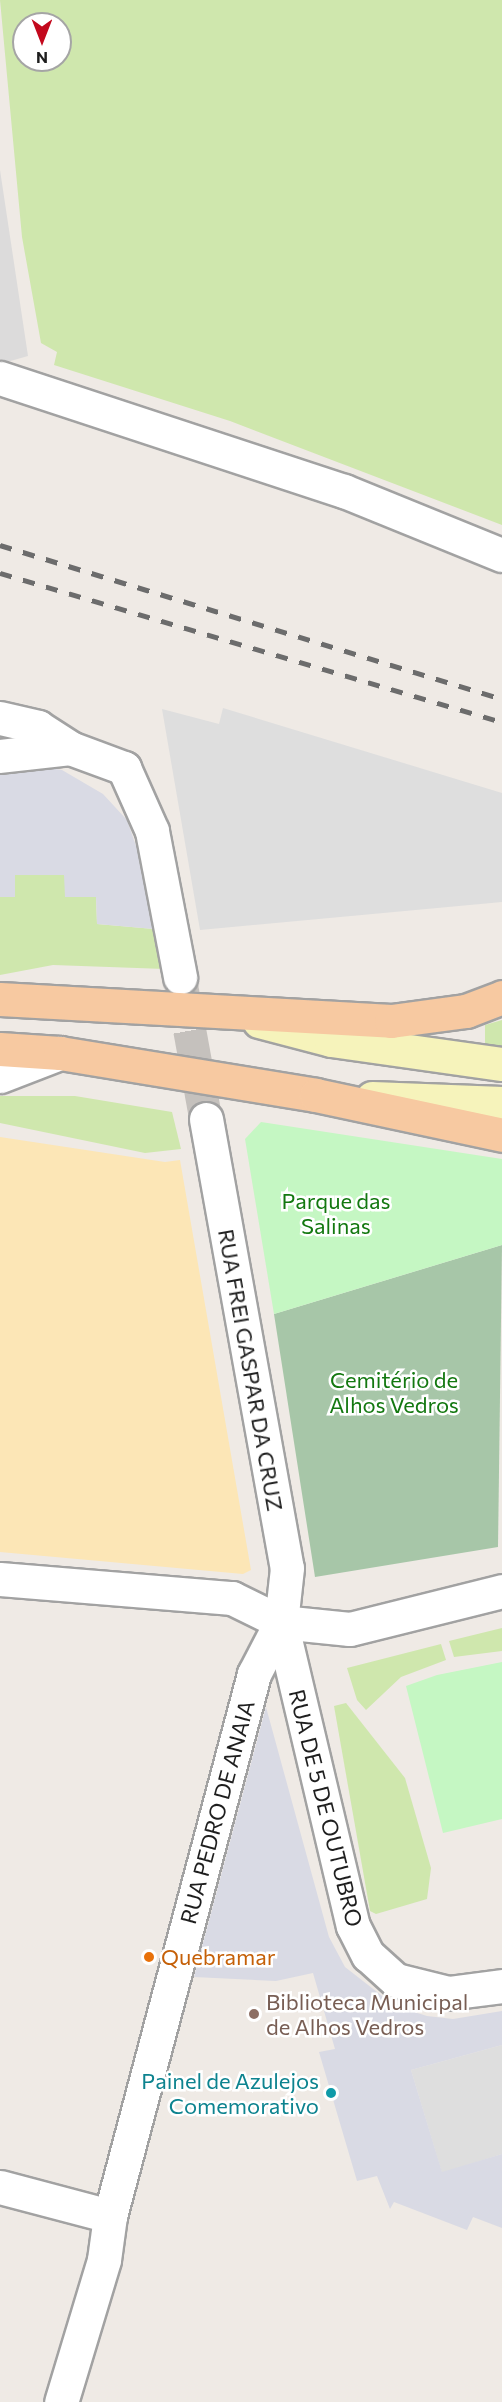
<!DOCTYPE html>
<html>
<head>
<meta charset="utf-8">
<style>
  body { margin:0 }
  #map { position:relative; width:502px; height:2402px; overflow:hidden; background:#efeae5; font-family:Commissioner,sans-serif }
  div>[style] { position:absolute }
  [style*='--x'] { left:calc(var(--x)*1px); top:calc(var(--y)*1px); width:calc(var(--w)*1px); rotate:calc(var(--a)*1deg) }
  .residential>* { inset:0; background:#dcdbdb }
  .grass>* { inset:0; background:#cfe7ad }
  .sand>* { inset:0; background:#fce6b6 }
  .cemetery>* { inset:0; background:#a7c6a8 }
  .park>* { inset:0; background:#c5f7c3 }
  .parking>* { inset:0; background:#dedede }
  .plaza>* { inset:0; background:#d9dae4 }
  .minor-tunnel>* { height:33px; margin-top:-16.5px; transform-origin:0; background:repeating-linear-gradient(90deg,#c5c1bd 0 33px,transparent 0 49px) }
  .roads { filter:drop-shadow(2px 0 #a2a2a2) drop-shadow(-2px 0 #a2a2a2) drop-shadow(0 2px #a2a2a2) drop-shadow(0 -2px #a2a2a2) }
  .minor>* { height:33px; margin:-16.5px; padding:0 16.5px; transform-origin:16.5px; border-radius:16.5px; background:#fff }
  .secondary>* { height:33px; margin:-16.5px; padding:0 16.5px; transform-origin:16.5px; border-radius:16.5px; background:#f6f3bb }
  .primary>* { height:33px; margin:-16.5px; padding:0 16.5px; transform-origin:16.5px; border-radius:16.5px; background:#f7c9a1 }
  .rail>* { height:4.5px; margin-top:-2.25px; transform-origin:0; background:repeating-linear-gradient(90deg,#6c6c6c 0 12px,transparent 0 24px) }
  .dots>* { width:16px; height:16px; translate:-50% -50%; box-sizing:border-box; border:3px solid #fff; border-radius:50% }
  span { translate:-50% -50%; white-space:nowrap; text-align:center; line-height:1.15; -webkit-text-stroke:5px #fff; paint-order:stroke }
  .park-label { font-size:22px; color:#137810 }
  .street-label { font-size:22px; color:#1e1e1e }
  .food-label { font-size:22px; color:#c56008 }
  .left { translate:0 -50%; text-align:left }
  .education-label { font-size:22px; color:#785e54 }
  .culture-label { font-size:22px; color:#0d838f }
  .right { translate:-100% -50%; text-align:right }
  .north { position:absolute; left:12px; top:12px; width:60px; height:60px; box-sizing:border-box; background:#fff; border:2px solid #a5a5a5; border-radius:50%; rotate:180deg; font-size:16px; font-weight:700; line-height:24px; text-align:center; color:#1e1e1e }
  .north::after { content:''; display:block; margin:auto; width:21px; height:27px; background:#c3091d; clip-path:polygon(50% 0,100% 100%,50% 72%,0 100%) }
</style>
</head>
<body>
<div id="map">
  <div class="residential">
    <div style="clip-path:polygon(0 170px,28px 356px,0 364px)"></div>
  </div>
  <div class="grass">
    <div style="clip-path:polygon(evenodd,0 0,502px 0,502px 525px,230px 421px,54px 365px,57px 352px,41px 343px,22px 237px,0 0,24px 24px,60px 24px,60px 60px,24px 60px,24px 24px)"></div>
    <div style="clip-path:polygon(15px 875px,64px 875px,96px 897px,97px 924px,154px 929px,165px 969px,53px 965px,0 975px,0 897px,15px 896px)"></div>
    <div style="clip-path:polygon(502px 1020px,502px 1046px,485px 1045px,485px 1025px)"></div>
    <div style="clip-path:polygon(0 1096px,75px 1096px,172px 1112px,181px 1149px,145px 1153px,0 1123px)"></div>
    <div style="clip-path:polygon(502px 1628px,502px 1651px,454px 1657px,449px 1641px)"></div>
    <div style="clip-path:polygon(441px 1644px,446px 1660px,401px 1677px,366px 1710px,357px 1700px,347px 1668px)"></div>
    <div style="clip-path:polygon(346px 1703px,405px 1778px,431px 1868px,427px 1899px,376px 1914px,370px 1911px,334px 1706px)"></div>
  </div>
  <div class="sand">
    <div style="clip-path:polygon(0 1137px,165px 1162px,180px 1160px,251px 1570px,243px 1574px,0 1552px)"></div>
  </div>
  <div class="cemetery">
    <div style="clip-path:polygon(502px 1245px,498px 1547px,315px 1577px,274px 1314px)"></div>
  </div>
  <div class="park">
    <div style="clip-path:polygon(261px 1122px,502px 1159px,502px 1245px,274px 1314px,245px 1139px)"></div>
    <div style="clip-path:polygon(502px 1662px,502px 1819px,443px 1833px,406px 1686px,437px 1675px)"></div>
  </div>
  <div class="parking">
    <div style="clip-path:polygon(223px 708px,502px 793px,502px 902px,200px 930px,162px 709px,219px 724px)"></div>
    <div style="clip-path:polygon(502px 2045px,502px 2154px,442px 2173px,411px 2070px)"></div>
  </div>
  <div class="plaza">
    <div style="clip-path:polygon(24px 764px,62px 770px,103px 794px,127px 820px,143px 866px,154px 929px,97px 924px,96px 897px,65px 897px,64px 875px,15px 875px,15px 897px,0 897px,0 769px)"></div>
    <div style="clip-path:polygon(266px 1707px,329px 1937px,345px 1967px,395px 2006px,427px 2016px,453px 2019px,502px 2011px,502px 2045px,411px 2070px,442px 2172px,502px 2154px,502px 2228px,473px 2217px,467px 2230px,394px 2202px,390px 2209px,377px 2176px,357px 2181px,319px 2052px,335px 2049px,313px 1973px,276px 1981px,194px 1977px)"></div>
  </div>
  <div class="minor-tunnel">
    <div style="--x:181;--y:982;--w:139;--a:79.7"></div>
  </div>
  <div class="roads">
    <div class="minor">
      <div style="--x:0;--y:378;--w:362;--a:18.2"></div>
      <div style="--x:344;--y:491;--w:170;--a:22.1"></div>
      <div style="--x:0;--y:718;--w:39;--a:13"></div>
      <div style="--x:38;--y:727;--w:38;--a:33"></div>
      <div style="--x:70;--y:748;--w:70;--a:173.5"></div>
      <div style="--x:70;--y:748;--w:58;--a:20.3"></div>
      <div style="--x:124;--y:768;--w:69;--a:66"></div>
      <div style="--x:152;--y:831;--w:149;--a:79.1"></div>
      <div style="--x:0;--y:1076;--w:64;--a:-21"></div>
      <div style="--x:206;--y:1119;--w:456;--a:79.8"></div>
      <div style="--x:287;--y:1568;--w:54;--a:96.3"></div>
      <div style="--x:281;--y:1622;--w:312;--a:76.7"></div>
      <div style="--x:353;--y:1926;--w:33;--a:63"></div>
      <div style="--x:368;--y:1955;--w:38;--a:42"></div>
      <div style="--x:396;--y:1980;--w:54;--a:14"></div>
      <div style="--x:448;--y:1993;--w:54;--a:-7.4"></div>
      <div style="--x:0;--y:1579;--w:233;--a:4.7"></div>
      <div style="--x:232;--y:1598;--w:55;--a:26.1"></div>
      <div style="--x:281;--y:1622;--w:69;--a:5.8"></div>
      <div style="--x:350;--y:1629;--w:157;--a:-14"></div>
      <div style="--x:0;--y:2187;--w:114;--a:14.8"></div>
      <div style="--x:110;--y:2216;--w:44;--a:97.8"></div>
      <div style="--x:104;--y:2260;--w:148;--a:106.8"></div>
      <div style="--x:110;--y:2216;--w:561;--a:-75.12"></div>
      <div style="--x:254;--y:1674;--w:59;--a:-62.6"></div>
    </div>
    <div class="secondary">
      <div style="--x:259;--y:1021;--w:74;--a:14.8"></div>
      <div style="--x:331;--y:1040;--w:173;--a:8"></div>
      <div style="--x:372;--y:1098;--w:130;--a:2.2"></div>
    </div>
    <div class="primary">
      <div style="--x:0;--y:999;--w:392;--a:3.2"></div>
      <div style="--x:391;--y:1021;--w:76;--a:-7.6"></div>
      <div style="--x:466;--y:1011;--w:39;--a:-21"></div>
      <div style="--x:0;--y:1049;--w:60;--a:3.8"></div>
      <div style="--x:60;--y:1053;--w:259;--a:9.3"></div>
      <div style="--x:316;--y:1095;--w:190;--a:12.1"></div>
    </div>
  </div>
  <div class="rail">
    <div style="--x:0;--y:545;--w:525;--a:17.05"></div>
    <div style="--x:0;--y:573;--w:524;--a:16.53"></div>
  </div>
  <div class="dots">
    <div style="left:149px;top:1957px;background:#e8710a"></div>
    <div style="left:254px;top:2014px;background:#8d6e63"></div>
    <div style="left:331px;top:2093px;background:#0f9aa8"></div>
  </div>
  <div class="park-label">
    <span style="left:336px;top:1213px">Parque das<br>Salinas</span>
    <span style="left:394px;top:1392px">Cemitério de<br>Alhos Vedros</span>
  </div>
  <div class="street-label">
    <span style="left:251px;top:1370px;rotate:80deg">RUA FREI GASPAR DA CRUZ</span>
    <span style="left:326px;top:1808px;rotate:76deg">RUA DE 5 DE OUTUBRO</span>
    <span style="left:217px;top:1812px;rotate:-75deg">RUA PEDRO DE ANAIA</span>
  </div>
  <div class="food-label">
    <span class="left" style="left:161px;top:1957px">Quebramar</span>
  </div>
  <div class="education-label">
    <span class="left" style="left:266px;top:2014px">Biblioteca Municipal<br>de Alhos Vedros</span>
  </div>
  <div class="culture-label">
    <span class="right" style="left:319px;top:2093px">Painel de Azulejos<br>Comemorativo</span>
  </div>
  <div class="north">N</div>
</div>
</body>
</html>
